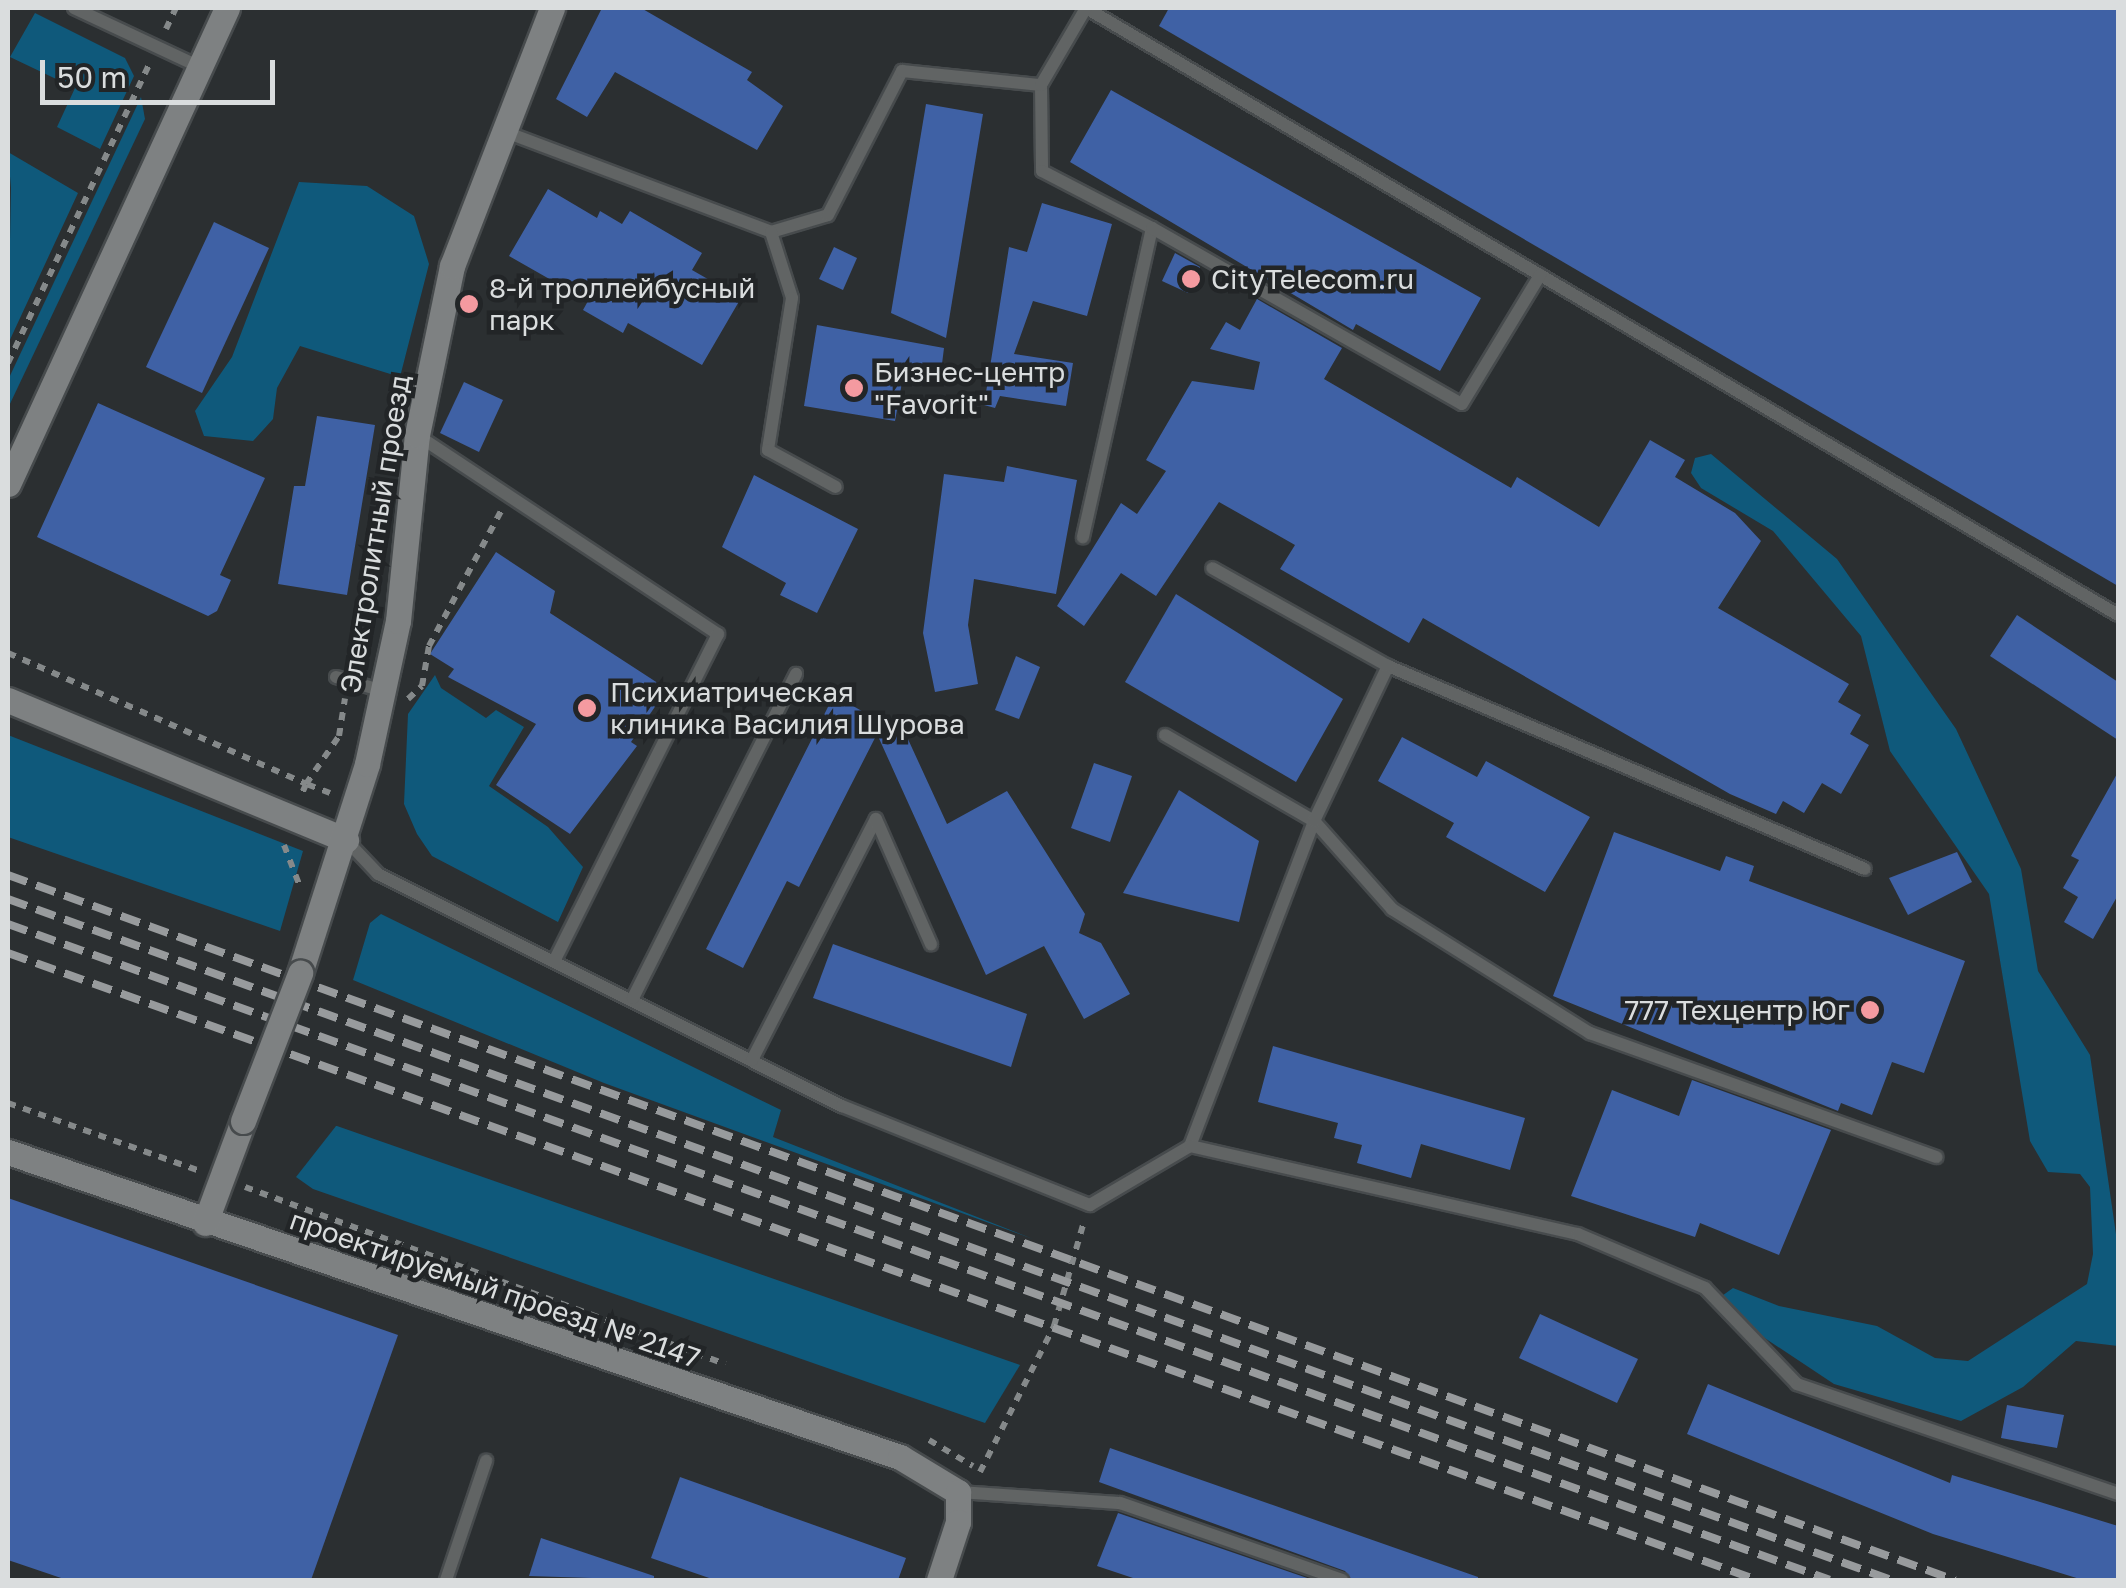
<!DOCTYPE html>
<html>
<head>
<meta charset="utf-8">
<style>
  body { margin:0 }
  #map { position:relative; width:2126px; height:1588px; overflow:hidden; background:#2b2f31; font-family:"Golos Text",sans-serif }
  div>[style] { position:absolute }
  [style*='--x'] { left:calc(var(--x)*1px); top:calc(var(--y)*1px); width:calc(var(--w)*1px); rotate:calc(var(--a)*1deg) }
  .green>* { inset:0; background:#0f597b }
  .building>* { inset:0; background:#3f61a5 }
  .path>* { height:6px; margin-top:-3px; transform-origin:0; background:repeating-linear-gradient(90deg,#85898a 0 8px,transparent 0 16px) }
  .roads { filter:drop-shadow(2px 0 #474b4d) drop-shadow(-2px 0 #474b4d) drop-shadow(0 2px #474b4d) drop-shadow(0 -2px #474b4d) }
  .lane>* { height:12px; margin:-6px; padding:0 6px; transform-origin:6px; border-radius:6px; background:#616464 }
  .secondary>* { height:25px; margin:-12.5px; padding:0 12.5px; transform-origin:12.5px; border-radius:12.5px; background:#7e8182 }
  .rail>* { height:8px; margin-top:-4px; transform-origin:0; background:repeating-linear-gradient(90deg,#989b9d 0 20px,transparent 0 30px) }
  .bridges { filter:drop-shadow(2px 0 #474b4d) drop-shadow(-2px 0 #474b4d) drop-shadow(0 2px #474b4d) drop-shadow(0 -2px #474b4d) }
  .secondary-bridge>* { height:25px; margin:-12.5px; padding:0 12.5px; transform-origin:12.5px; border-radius:12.5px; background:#7e8182 }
  .dots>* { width:28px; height:28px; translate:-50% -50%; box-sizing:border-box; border:5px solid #222527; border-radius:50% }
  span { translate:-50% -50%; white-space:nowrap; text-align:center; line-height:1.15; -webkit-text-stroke:9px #222527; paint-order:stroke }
  .poi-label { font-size:28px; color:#daddde }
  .left { translate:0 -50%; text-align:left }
  .right { translate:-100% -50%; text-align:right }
  .street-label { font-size:28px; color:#daddde }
  .frame { position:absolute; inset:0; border:10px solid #daddde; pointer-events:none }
  .scale { position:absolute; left:40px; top:60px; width:235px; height:45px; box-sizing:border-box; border:5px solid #daddde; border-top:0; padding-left:12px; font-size:30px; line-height:35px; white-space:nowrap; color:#daddde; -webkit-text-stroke:8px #222527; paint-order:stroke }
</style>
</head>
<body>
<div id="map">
  <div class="green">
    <div style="clip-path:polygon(35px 13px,125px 58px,134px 76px,100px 149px,57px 127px,75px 88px,10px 57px)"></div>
    <div style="clip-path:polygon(141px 97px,145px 119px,8px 408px,8px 380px)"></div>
    <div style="clip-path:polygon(8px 152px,78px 193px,8px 344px,11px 188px)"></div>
    <div style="clip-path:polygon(299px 182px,367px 186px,414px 216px,429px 264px,400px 377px,300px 346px,277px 388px,273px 419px,253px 441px,204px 436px,195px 411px,232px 357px)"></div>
    <div style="clip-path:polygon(1711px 454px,1837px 559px,1956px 729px,2021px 869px,2038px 971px,2090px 1055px,2118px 1248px,2118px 1346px,2076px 1341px,2023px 1387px,1961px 1421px,1834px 1384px,1712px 1303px,1733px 1288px,1779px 1306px,1877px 1326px,1935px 1358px,1968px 1361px,2087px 1284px,2093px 1254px,2090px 1187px,2080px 1174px,2048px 1172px,2030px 1141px,1989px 894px,1890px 751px,1861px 636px,1773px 531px,1701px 488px,1691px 473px,1695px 458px)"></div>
    <div style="clip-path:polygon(435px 675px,441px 688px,486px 718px,496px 710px,524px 727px,489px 786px,548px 827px,583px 867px,558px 922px,432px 856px,417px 834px,404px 804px,408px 714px)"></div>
    <div style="clip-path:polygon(8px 735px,303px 851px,280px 931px,8px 837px)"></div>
    <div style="clip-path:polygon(381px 914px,781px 1110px,773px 1137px,1033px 1239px,604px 1083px,353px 980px,370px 923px)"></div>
    <div style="clip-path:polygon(336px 1126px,337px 1126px,1020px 1365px,985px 1423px,313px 1189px,296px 1177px)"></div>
  </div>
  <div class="building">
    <div style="clip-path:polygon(602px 8px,641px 8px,752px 72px,747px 80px,783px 106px,757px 150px,615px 72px,587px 117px,556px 99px)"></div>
    <div style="clip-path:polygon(1169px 8px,2118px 8px,2118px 586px,1159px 26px)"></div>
    <div style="clip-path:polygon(1111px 90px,1481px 298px,1440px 371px,1356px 324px,1353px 330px,1070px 162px)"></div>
    <div style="clip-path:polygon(926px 104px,983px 114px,946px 338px,891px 313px)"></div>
    <div style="clip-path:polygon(548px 189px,597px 218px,600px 211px,622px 224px,630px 211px,702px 253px,692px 270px,741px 298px,702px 365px,628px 323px,623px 333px,583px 310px,588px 301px,509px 256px)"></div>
    <div style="clip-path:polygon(1042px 203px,1112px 224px,1087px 316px,1033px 301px,1014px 354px,1073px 363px,1066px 406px,1000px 396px,995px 408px,984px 405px,1009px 247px,1027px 252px)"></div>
    <div style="clip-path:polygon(214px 222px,269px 248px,202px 393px,146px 367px)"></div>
    <div style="clip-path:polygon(834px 247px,857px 258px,843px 290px,819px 279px)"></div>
    <div style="clip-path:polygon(1175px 253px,1200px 267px,1188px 293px,1162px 281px)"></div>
    <div style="clip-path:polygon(1257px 299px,1342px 348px,1324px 379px,1511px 488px,1517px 477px,1599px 527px,1650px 440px,1685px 460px,1675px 477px,1735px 513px,1761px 541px,1718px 608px,1849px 684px,1838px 702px,1861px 715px,1850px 734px,1869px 745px,1841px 794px,1822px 783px,1804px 813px,1783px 801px,1776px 814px,1730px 794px,1423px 618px,1409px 643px,1280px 569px,1295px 545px,1219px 502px,1156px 596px,1121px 573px,1084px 626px,1057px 606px,1121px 503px,1137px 514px,1166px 471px,1146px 460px,1192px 381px,1254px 390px,1260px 362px,1210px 349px,1226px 322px,1240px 330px)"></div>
    <div style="clip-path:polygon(817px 325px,944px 348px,941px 372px,905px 366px,895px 421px,804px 406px)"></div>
    <div style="clip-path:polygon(464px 382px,503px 400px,479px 452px,440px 433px)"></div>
    <div style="clip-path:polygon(98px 403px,265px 478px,220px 575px,231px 580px,217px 611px,208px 616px,37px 537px)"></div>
    <div style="clip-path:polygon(317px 416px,375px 425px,347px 595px,278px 584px,294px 486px,305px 486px)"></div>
    <div style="clip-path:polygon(1007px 466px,1077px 480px,1056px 594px,974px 579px,968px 625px,978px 684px,935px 692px,923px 633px,944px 474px,1004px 482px)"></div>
    <div style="clip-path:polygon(754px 475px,858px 529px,817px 613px,780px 595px,786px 583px,722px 547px)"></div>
    <div style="clip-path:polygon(496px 552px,555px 591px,550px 613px,667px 689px,631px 742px,637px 746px,570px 834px,496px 785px,536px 724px,448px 677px,454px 669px,430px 654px)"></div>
    <div style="clip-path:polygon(1176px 594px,1343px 699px,1296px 782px,1125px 682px)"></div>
    <div style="clip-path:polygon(2017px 615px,2118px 682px,2118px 740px,1990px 656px)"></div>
    <div style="clip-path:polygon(1016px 656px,1040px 667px,1019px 719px,995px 710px)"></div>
    <div style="clip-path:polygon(834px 695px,907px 737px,947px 824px,1007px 791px,1085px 914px,1079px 933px,1101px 943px,1130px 994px,1084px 1019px,1044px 946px,986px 975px,877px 734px,799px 887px,787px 881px,743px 968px,706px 949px)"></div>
    <div style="clip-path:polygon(1402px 737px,1477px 777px,1486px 761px,1590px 817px,1545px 892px,1446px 837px,1454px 823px,1378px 781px)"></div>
    <div style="clip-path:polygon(1094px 763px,1132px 776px,1110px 842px,1071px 828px)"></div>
    <div style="clip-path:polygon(2118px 772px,2118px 895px,2093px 939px,2064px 922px,2078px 897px,2063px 888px,2079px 860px,2071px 856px)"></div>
    <div style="clip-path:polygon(1179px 790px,1259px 841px,1239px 922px,1123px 893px)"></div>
    <div style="clip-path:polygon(1614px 832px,1720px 871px,1726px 856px,1754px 866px,1749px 881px,1965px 961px,1924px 1073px,1892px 1062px,1872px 1115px,1841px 1103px,1838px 1111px,1553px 996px)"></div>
    <div style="clip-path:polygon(1957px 852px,1972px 882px,1908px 915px,1889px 878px)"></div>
    <div style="clip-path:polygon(833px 944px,1027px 1014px,1011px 1067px,813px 998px)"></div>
    <div style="clip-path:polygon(1273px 1046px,1525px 1118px,1510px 1170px,1421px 1144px,1411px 1178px,1357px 1163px,1362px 1145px,1334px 1138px,1338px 1123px,1258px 1102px)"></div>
    <div style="clip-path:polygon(1692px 1080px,1831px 1130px,1779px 1255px,1700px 1223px,1695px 1237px,1571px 1196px,1612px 1090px,1679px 1116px)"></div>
    <div style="clip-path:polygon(8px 1198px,398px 1335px,311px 1580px,67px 1580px,8px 1560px)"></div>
    <div style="clip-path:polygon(1540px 1314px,1638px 1359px,1617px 1403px,1519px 1358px)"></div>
    <div style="clip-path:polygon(1708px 1384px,1950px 1483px,1952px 1475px,2118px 1526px,2118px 1580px,2083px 1580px,1933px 1534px,1687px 1434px)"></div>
    <div style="clip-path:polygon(2007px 1405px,2064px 1415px,2057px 1448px,2001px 1438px)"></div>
    <div style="clip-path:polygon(1110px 1448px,1478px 1577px,1478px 1580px,1352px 1580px,1345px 1571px,1099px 1482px)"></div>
    <div style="clip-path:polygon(680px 1477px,906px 1558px,898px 1580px,715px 1580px,651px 1558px)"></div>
    <div style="clip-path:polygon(1118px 1513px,1313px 1580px,1139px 1580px,1097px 1566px)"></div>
    <div style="clip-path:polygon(541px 1538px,654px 1576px,654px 1580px,529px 1576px)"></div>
  </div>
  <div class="path">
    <div style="--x:166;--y:29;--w:23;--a:-65"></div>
    <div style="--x:8;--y:363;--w:332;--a:-64.7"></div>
    <div style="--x:8;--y:653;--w:326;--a:23.7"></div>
    <div style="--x:306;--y:784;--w:13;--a:113"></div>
    <div style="--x:352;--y:661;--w:172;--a:-80.6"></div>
    <div style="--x:408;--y:699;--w:19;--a:-43"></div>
    <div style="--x:422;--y:686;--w:41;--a:-80.1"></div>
    <div style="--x:429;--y:646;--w:153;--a:-61.9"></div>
    <div style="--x:330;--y:793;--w:26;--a:-159"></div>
    <div style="--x:306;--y:784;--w:58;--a:-55.5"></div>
    <div style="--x:339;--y:736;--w:38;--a:-81"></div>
    <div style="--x:284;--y:845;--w:42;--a:69"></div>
    <div style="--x:8;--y:1103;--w:204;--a:19.5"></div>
    <div style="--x:245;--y:1187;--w:512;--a:20.24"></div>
    <div style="--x:929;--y:1440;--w:51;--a:30.6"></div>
    <div style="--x:980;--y:1472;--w:164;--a:-63.1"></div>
    <div style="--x:1054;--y:1326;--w:105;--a:-74"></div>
  </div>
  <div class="roads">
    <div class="lane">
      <div style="--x:74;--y:8;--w:139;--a:25.1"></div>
      <div style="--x:1086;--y:8;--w:1197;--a:30.46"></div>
      <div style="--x:1041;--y:85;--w:86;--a:89.3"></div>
      <div style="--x:1042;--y:171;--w:124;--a:27.4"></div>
      <div style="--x:1152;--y:228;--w:317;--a:102.6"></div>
      <div style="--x:503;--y:131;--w:286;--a:20.6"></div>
      <div style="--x:771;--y:232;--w:59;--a:-16.6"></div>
      <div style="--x:828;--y:215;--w:162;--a:-62.8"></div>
      <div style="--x:902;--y:71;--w:140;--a:5.8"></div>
      <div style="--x:1041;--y:85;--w:89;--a:-59.7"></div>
      <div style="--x:1152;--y:228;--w:356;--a:29.6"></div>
      <div style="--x:1462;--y:404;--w:151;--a:-58.8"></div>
      <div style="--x:771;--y:232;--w:69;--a:72.3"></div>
      <div style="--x:792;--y:298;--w:154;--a:99"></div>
      <div style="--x:768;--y:450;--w:77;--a:28.6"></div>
      <div style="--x:417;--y:435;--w:361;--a:33.5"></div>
      <div style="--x:718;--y:634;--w:362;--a:116.6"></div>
      <div style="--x:1388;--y:666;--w:518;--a:23.05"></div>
      <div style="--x:336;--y:677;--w:49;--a:16.6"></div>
      <div style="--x:1165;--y:735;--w:172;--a:30"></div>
      <div style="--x:1314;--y:821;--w:118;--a:48.4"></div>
      <div style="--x:1392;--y:909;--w:234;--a:32.1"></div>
      <div style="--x:1590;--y:1033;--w:368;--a:19.7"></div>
      <div style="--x:346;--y:840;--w:47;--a:46.7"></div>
      <div style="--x:378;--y:874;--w:519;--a:26.57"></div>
      <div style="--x:842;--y:1106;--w:267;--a:21.8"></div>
      <div style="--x:1090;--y:1205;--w:116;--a:-30.5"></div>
      <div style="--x:1190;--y:1146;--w:348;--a:-69.1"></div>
      <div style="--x:1314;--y:821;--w:172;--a:-64.5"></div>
      <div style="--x:1388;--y:666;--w:201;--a:-150.9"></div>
      <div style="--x:633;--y:998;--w:363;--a:-63.3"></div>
      <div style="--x:752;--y:1060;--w:271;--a:-62.8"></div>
      <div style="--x:876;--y:819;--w:137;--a:66.3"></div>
      <div style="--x:1190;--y:1146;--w:398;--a:12.8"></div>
      <div style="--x:1578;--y:1234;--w:138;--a:23"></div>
      <div style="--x:1705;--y:1288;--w:133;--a:46.2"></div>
      <div style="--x:1797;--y:1384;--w:339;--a:18.9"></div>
      <div style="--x:958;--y:1492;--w:162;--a:3.9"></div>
      <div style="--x:1120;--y:1503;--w:235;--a:19.1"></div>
      <div style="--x:446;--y:1580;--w:126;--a:-71.4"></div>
    </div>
    <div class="secondary">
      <div style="--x:8;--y:484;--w:524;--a:-65.29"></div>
      <div style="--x:8;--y:700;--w:366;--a:22.5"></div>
      <div style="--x:300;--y:973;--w:219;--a:-72.2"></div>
      <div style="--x:367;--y:764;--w:146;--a:-77.8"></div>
      <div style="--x:398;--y:621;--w:187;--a:-84.2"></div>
      <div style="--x:417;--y:435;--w:173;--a:-78.3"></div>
      <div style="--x:452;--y:266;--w:277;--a:-68.8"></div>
      <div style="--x:8;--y:1152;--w:943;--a:18.88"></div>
      <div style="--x:900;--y:1457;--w:68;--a:31.1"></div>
      <div style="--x:958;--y:1492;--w:30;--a:90"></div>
      <div style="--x:958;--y:1522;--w:61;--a:108.1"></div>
      <div style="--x:205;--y:1223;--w:109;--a:-69.6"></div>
    </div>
  </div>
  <div class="rail">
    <div style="--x:8;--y:875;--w:2071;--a:19.91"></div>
    <div style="--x:8;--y:899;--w:2002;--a:19.88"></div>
    <div style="--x:8;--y:924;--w:1936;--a:19.8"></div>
    <div style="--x:8;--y:953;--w:1858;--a:19.72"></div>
  </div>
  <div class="bridges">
    <div class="secondary-bridge">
      <div style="--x:243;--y:1121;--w:159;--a:-68.9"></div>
    </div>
  </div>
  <div class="dots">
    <div style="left:1191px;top:279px;background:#f49aa0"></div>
    <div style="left:469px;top:304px;background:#f49aa0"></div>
    <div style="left:854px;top:388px;background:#f49aa0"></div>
    <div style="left:587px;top:708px;background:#f49aa0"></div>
    <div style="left:1870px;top:1010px;background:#f49aa0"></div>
  </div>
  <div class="poi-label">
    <span class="left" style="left:1211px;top:279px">CityTelecom.ru</span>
    <span class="left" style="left:489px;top:304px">8-й троллейбусный<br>парк</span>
    <span class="left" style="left:874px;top:388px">Бизнес-центр<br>"Favorit"</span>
    <span class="left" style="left:610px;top:708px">Психиатрическая<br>клиника Василия Шурова</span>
    <span class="right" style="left:1850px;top:1010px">777 Техцентр Юг</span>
  </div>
  <div class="street-label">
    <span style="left:375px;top:534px;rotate:-81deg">Электролитный проезд</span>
    <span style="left:495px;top:1289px;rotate:19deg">проектируемый проезд № 2147</span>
  </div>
  <div class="frame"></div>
  <div class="scale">50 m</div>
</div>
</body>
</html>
